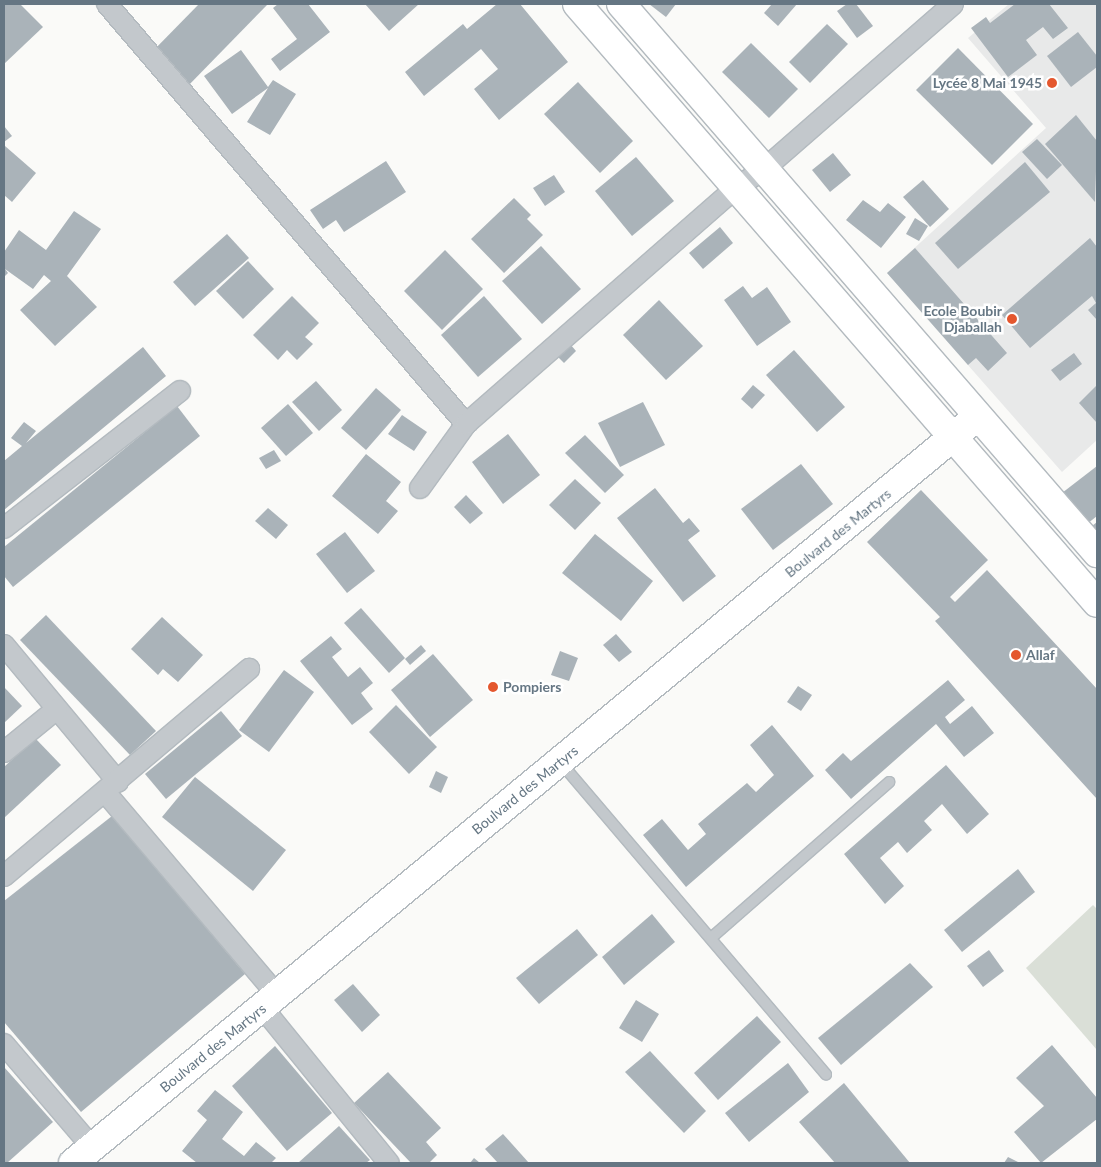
<!DOCTYPE html>
<html>
<head>
<meta charset="utf-8">
<style>
  body { margin:0 }
  #map { position:relative; width:1101px; height:1167px; overflow:hidden; background:#fafaf8; font-family:Lato,sans-serif }
  div>[style] { position:absolute }
  [style*='--x'] { left:calc(var(--x)*1px); top:calc(var(--y)*1px); width:calc(var(--w)*1px); rotate:calc(var(--a)*1deg) }
  .built>* { inset:0; background:#e8e9e9 }
  .green>* { inset:0; background:#dadfd7 }
  .building>* { inset:0; background:#aab3b9 }
  .roads { filter:drop-shadow(1px 0 #b3babf) drop-shadow(-1px 0 #b3babf) drop-shadow(0 1px #b3babf) drop-shadow(0 -1px #b3babf) }
  .lane>* { height:10px; margin:-5px; padding:0 5px; transform-origin:5px; border-radius:5px; background:#c3c8cc }
  .street>* { height:20px; margin:-10px; padding:0 10px; transform-origin:10px; border-radius:10px; background:#c3c8cc }
  .secondary>* { height:28px; margin:-14px; padding:0 14px; transform-origin:14px; border-radius:14px; background:#fff }
  .primary>* { height:28px; margin:-14px; padding:0 14px; transform-origin:14px; border-radius:14px; background:#fff }
  .dots>* { width:14px; height:14px; translate:-50% -50%; box-sizing:border-box; border:2px solid #fff; border-radius:50% }
  span { translate:-50% -50%; white-space:nowrap; text-align:center; line-height:1.15; -webkit-text-stroke:5px #fff; paint-order:stroke }
  .poi-label { font-size:14px; color:#657683; font-weight:700 }
  .right { translate:-100% -50%; text-align:right }
  .left { translate:0 -50%; text-align:left }
  .street-label { font-size:14px; color:#657683 }
  .frame { position:absolute; inset:0; border:5px solid #657683; pointer-events:none }
</style>
</head>
<body>
<div id="map">
  <div class="built">
    <div style="clip-path:polygon(1009px 4px,1097px 4px,1097px 440px,1062px 472px,887px 273px,1046px 128px,968px 38px)"></div>
  </div>
  <div class="green">
    <div style="clip-path:polygon(1093px 905px,1097px 909px,1097px 1050px,1026px 968px)"></div>
  </div>
  <div class="building">
    <div style="clip-path:polygon(4px 4px,20px 4px,43px 27px,4px 64px)"></div>
    <div style="clip-path:polygon(199px 4px,268px 4px,185px 89px,150px 54px)"></div>
    <div style="clip-path:polygon(278px 4px,308px 4px,330px 32px,280px 71px,271px 59px,297px 39px,273px 8px)"></div>
    <div style="clip-path:polygon(365px 4px,419px 4px,389px 31px)"></div>
    <div style="clip-path:polygon(497px 4px,520px 4px,568px 62px,499px 120px,474px 89px,498px 69px,481px 49px,424px 96px,405px 72px,463px 24px,467px 29px)"></div>
    <div style="clip-path:polygon(649px 4px,676px 4px,666px 17px)"></div>
    <div style="clip-path:polygon(772px 4px,797px 4px,778px 26px,764px 13px)"></div>
    <div style="clip-path:polygon(847px 4px,856px 4px,873px 26px,857px 38px,837px 11px)"></div>
    <div style="clip-path:polygon(1015px 4px,1049px 4px,1068px 28px,1053px 39px,1043px 27px,1026px 40px,1037px 55px,1008px 77px,971px 28px,986px 17px,990px 23px)"></div>
    <div style="clip-path:polygon(827px 24px,848px 44px,810px 83px,789px 62px)"></div>
    <div style="clip-path:polygon(1078px 32px,1097px 56px,1097px 67px,1071px 87px,1047px 56px)"></div>
    <div style="clip-path:polygon(751px 43px,798px 89px,769px 118px,722px 72px)"></div>
    <div style="clip-path:polygon(958px 48px,1033px 124px,992px 165px,916px 90px)"></div>
    <div style="clip-path:polygon(241px 50px,268px 87px,273px 80px,296px 94px,270px 135px,247px 122px,268px 88px,232px 114px,204px 76px)"></div>
    <div style="clip-path:polygon(578px 82px,633px 141px,600px 173px,544px 114px)"></div>
    <div style="clip-path:polygon(1076px 115px,1097px 141px,1095px 202px,1045px 144px)"></div>
    <div style="clip-path:polygon(4px 126px,12px 136px,4px 142px)"></div>
    <div style="clip-path:polygon(1037px 139px,1062px 165px,1047px 179px,1022px 152px)"></div>
    <div style="clip-path:polygon(5px 146px,36px 173px,12px 202px,4px 195px)"></div>
    <div style="clip-path:polygon(833px 153px,851px 175px,830px 192px,812px 170px)"></div>
    <div style="clip-path:polygon(636px 157px,674px 201px,632px 236px,595px 191px)"></div>
    <div style="clip-path:polygon(386px 161px,406px 192px,344px 232px,336px 220px,323px 229px,310px 210px)"></div>
    <div style="clip-path:polygon(1025px 162px,1050px 192px,958px 269px,935px 243px)"></div>
    <div style="clip-path:polygon(554px 175px,565px 192px,545px 206px,533px 188px)"></div>
    <div style="clip-path:polygon(923px 180px,949px 209px,930px 227px,903px 197px)"></div>
    <div style="clip-path:polygon(514px 198px,531px 215px,527px 219px,543px 235px,504px 273px,471px 239px)"></div>
    <div style="clip-path:polygon(863px 200px,880px 212px,888px 203px,906px 217px,881px 248px,846px 220px)"></div>
    <div style="clip-path:polygon(74px 211px,101px 229px,67px 276px,97px 307px,55px 346px,20px 310px,51px 281px,44px 275px,33px 289px,5px 269px,8px 273px,4px 277px,4px 252px,19px 230px,46px 250px)"></div>
    <div style="clip-path:polygon(915px 218px,928px 226px,919px 241px,906px 234px)"></div>
    <div style="clip-path:polygon(720px 227px,733px 243px,703px 269px,689px 253px)"></div>
    <div style="clip-path:polygon(227px 234px,249px 258px,195px 306px,173px 282px)"></div>
    <div style="clip-path:polygon(1090px 238px,1097px 247px,1097px 320px,1088px 310px,1096px 303px,1092px 296px,1030px 348px,1002px 315px)"></div>
    <div style="clip-path:polygon(541px 246px,581px 289px,542px 324px,502px 281px)"></div>
    <div style="clip-path:polygon(915px 248px,1007px 353px,988px 371px,976px 358px,968px 365px,887px 273px)"></div>
    <div style="clip-path:polygon(445px 250px,483px 289px,442px 330px,404px 291px)"></div>
    <div style="clip-path:polygon(248px 261px,274px 289px,243px 319px,216px 291px)"></div>
    <div style="clip-path:polygon(743px 286px,752px 298px,767px 287px,791px 322px,757px 346px,724px 300px)"></div>
    <div style="clip-path:polygon(292px 296px,319px 323px,305px 337px,313px 344px,297px 360px,287px 350px,278px 360px,253px 335px)"></div>
    <div style="clip-path:polygon(484px 296px,522px 339px,478px 377px,441px 335px)"></div>
    <div style="clip-path:polygon(659px 300px,703px 346px,666px 380px,623px 335px)"></div>
    <div style="clip-path:polygon(570px 344px,576px 351px,564px 363px,557px 356px)"></div>
    <div style="clip-path:polygon(143px 347px,166px 376px,4px 510px,4px 461px,22px 446px,11px 438px,24px 422px,36px 431px,26px 443px)"></div>
    <div style="clip-path:polygon(794px 350px,845px 407px,817px 432px,766px 375px)"></div>
    <div style="clip-path:polygon(1074px 353px,1082px 364px,1060px 381px,1051px 370px)"></div>
    <div style="clip-path:polygon(316px 381px,342px 410px,319px 431px,292px 402px)"></div>
    <div style="clip-path:polygon(753px 385px,765px 395px,752px 409px,741px 399px)"></div>
    <div style="clip-path:polygon(1097px 385px,1097px 423px,1079px 403px)"></div>
    <div style="clip-path:polygon(376px 388px,401px 410px,366px 450px,341px 428px)"></div>
    <div style="clip-path:polygon(643px 402px,665px 445px,620px 467px,598px 423px)"></div>
    <div style="clip-path:polygon(288px 404px,313px 433px,286px 456px,261px 428px)"></div>
    <div style="clip-path:polygon(177px 406px,200px 436px,13px 587px,4px 576px,4px 547px)"></div>
    <div style="clip-path:polygon(402px 415px,427px 432px,414px 451px,388px 434px)"></div>
    <div style="clip-path:polygon(508px 434px,540px 475px,503px 504px,472px 462px)"></div>
    <div style="clip-path:polygon(585px 435px,624px 475px,605px 493px,565px 453px)"></div>
    <div style="clip-path:polygon(274px 450px,281px 461px,266px 469px,259px 458px)"></div>
    <div style="clip-path:polygon(366px 454px,401px 482px,386px 501px,398px 511px,378px 534px,332px 496px)"></div>
    <div style="clip-path:polygon(801px 464px,833px 504px,773px 550px,741px 509px)"></div>
    <div style="clip-path:polygon(1097px 466px,1097px 516px,1087px 524px,1062px 493px)"></div>
    <div style="clip-path:polygon(575px 479px,601px 503px,575px 530px,549px 505px)"></div>
    <div style="clip-path:polygon(655px 488px,683px 523px,689px 518px,700px 531px,688px 540px,716px 576px,683px 602px,617px 518px)"></div>
    <div style="clip-path:polygon(921px 490px,988px 560px,950px 597px,955px 602px,987px 570px,1097px 689px,1097px 799px,935px 621px,940px 617px,867px 542px)"></div>
    <div style="clip-path:polygon(466px 495px,483px 513px,470px 524px,454px 507px)"></div>
    <div style="clip-path:polygon(268px 508px,288px 525px,276px 539px,255px 521px)"></div>
    <div style="clip-path:polygon(1097px 522px,1097px 532px,1092px 526px)"></div>
    <div style="clip-path:polygon(345px 532px,375px 571px,347px 593px,316px 554px)"></div>
    <div style="clip-path:polygon(595px 534px,653px 581px,621px 621px,562px 573px)"></div>
    <div style="clip-path:polygon(361px 608px,405px 658px,389px 673px,344px 623px)"></div>
    <div style="clip-path:polygon(46px 615px,156px 731px,130px 755px,20px 640px)"></div>
    <div style="clip-path:polygon(162px 617px,203px 655px,178px 682px,163px 669px,158px 675px,131px 649px)"></div>
    <div style="clip-path:polygon(616px 634px,632px 652px,619px 662px,603px 645px)"></div>
    <div style="clip-path:polygon(331px 636px,342px 649px,332px 657px,348px 677px,360px 667px,373px 683px,361px 693px,373px 709px,352px 725px,300px 661px)"></div>
    <div style="clip-path:polygon(421px 645px,426px 651px,410px 665px,405px 659px)"></div>
    <div style="clip-path:polygon(560px 651px,578px 658px,569px 681px,551px 675px)"></div>
    <div style="clip-path:polygon(433px 654px,473px 700px,430px 737px,391px 690px)"></div>
    <div style="clip-path:polygon(284px 670px,314px 692px,269px 752px,239px 730px)"></div>
    <div style="clip-path:polygon(948px 680px,965px 700px,945px 717px,950px 724px,972px 706px,994px 733px,964px 757px,936px 724px,851px 799px,825px 770px,843px 753px,851px 761px)"></div>
    <div style="clip-path:polygon(798px 686px,812px 695px,801px 711px,787px 702px)"></div>
    <div style="clip-path:polygon(4px 687px,22px 706px,4px 723px)"></div>
    <div style="clip-path:polygon(396px 705px,437px 747px,409px 774px,369px 732px)"></div>
    <div style="clip-path:polygon(221px 711px,242px 736px,166px 799px,145px 774px)"></div>
    <div style="clip-path:polygon(772px 725px,814px 776px,686px 887px,643px 835px,662px 819px,688px 850px,706px 834px,698px 824px,747px 783px,756px 792px,774px 775px,750px 745px)"></div>
    <div style="clip-path:polygon(35px 738px,61px 765px,4px 818px,4px 767px)"></div>
    <div style="clip-path:polygon(946px 765px,989px 814px,967px 834px,942px 804px,924px 821px,932px 830px,907px 853px,898px 842px,880px 858px,904px 886px,885px 904px,844px 854px)"></div>
    <div style="clip-path:polygon(436px 771px,448px 777px,441px 793px,429px 787px)"></div>
    <div style="clip-path:polygon(195px 777px,286px 850px,253px 891px,162px 817px)"></div>
    <div style="clip-path:polygon(112px 816px,245px 974px,81px 1112px,4px 1022px,4px 901px)"></div>
    <div style="clip-path:polygon(1018px 869px,1035px 892px,962px 952px,944px 930px)"></div>
    <div style="clip-path:polygon(652px 914px,675px 942px,624px 985px,602px 957px)"></div>
    <div style="clip-path:polygon(577px 929px,598px 955px,539px 1004px,516px 978px)"></div>
    <div style="clip-path:polygon(989px 950px,1004px 971px,983px 987px,967px 966px)"></div>
    <div style="clip-path:polygon(910px 963px,933px 987px,841px 1065px,818px 1038px)"></div>
    <div style="clip-path:polygon(353px 984px,380px 1015px,362px 1032px,334px 1000px)"></div>
    <div style="clip-path:polygon(636px 1000px,659px 1014px,642px 1042px,619px 1028px)"></div>
    <div style="clip-path:polygon(757px 1016px,781px 1042px,718px 1100px,694px 1073px)"></div>
    <div style="clip-path:polygon(1052px 1045px,1097px 1098px,1097px 1119px,1041px 1163px,1014px 1132px,1044px 1106px,1016px 1078px)"></div>
    <div style="clip-path:polygon(275px 1046px,332px 1113px,287px 1151px,232px 1086px)"></div>
    <div style="clip-path:polygon(650px 1051px,706px 1111px,684px 1133px,625px 1072px)"></div>
    <div style="clip-path:polygon(788px 1063px,809px 1092px,749px 1142px,725px 1113px)"></div>
    <div style="clip-path:polygon(4px 1067px,53px 1122px,7px 1163px,4px 1163px)"></div>
    <div style="clip-path:polygon(388px 1072px,441px 1128px,426px 1142px,437px 1155px,429px 1163px,411px 1163px,354px 1103px)"></div>
    <div style="clip-path:polygon(844px 1083px,910px 1163px,835px 1163px,799px 1122px)"></div>
    <div style="clip-path:polygon(215px 1090px,243px 1112px,222px 1139px,244px 1156px,256px 1142px,276px 1158px,271px 1163px,197px 1163px,182px 1151px,207px 1120px,197px 1111px)"></div>
    <div style="clip-path:polygon(339px 1126px,370px 1160px,366px 1163px,298px 1163px)"></div>
    <div style="clip-path:polygon(503px 1134px,529px 1163px,498px 1163px,485px 1149px)"></div>
    <div style="clip-path:polygon(1008px 1157px,1020px 1163px,1004px 1163px)"></div>
    <div style="clip-path:polygon(474px 1158px,480px 1163px,470px 1163px)"></div>
  </div>
  <div class="roads">
    <div class="lane">
      <div style="--x:561;--y:763;--w:409;--a:49.6"></div>
      <div style="--x:711;--y:938;--w:237;--a:-41.2"></div>
    </div>
    <div class="street">
      <div style="--x:107;--y:4;--w:553;--a:49.48"></div>
      <div style="--x:420;--y:488;--w:79;--a:-54.3"></div>
      <div style="--x:466;--y:424;--w:359;--a:-41.2"></div>
      <div style="--x:736;--y:188;--w:32;--a:-34"></div>
      <div style="--x:763;--y:170;--w:252;--a:-41.1"></div>
      <div style="--x:4;--y:528;--w:223;--a:-37.9"></div>
      <div style="--x:4;--y:645;--w:178;--a:50.2"></div>
      <div style="--x:4;--y:752;--w:68;--a:-39.1"></div>
      <div style="--x:105;--y:792;--w:266;--a:49.7"></div>
      <div style="--x:4;--y:876;--w:321;--a:-40.2"></div>
      <div style="--x:262;--y:1007;--w:201;--a:50.9"></div>
      <div style="--x:4;--y:1044;--w:135;--a:49.5"></div>
    </div>
    <div class="secondary">
      <div style="--x:73;--y:1163;--w:1172;--a:-39.53"></div>
    </div>
    <div class="primary">
      <div style="--x:577;--y:4;--w:793;--a:49.04"></div>
      <div style="--x:621;--y:4;--w:727;--a:49.07"></div>
    </div>
  </div>
  <div class="dots">
    <div style="left:1052px;top:83px;background:#e4572e"></div>
    <div style="left:1012px;top:319px;background:#e4572e"></div>
    <div style="left:1016px;top:655px;background:#e4572e"></div>
    <div style="left:493px;top:687px;background:#e4572e"></div>
  </div>
  <div class="poi-label">
    <span class="right" style="left:1042px;top:83px">Lycée 8 Mai 1945</span>
    <span class="right" style="left:1002px;top:319px">Ecole Boubir<br>Djaballah</span>
    <span class="left" style="left:1026px;top:655px">Allaf</span>
    <span class="left" style="left:503px;top:687px">Pompiers</span>
  </div>
  <div class="street-label">
    <span style="left:838px;top:533px;rotate:-39deg">Boulvard des Martyrs</span>
    <span style="left:525px;top:790px;rotate:-39deg">Boulvard des Martyrs</span>
    <span style="left:213px;top:1048px;rotate:-39deg">Boulvard des Martyrs</span>
  </div>
  <div class="frame"></div>
</div>
</body>
</html>
